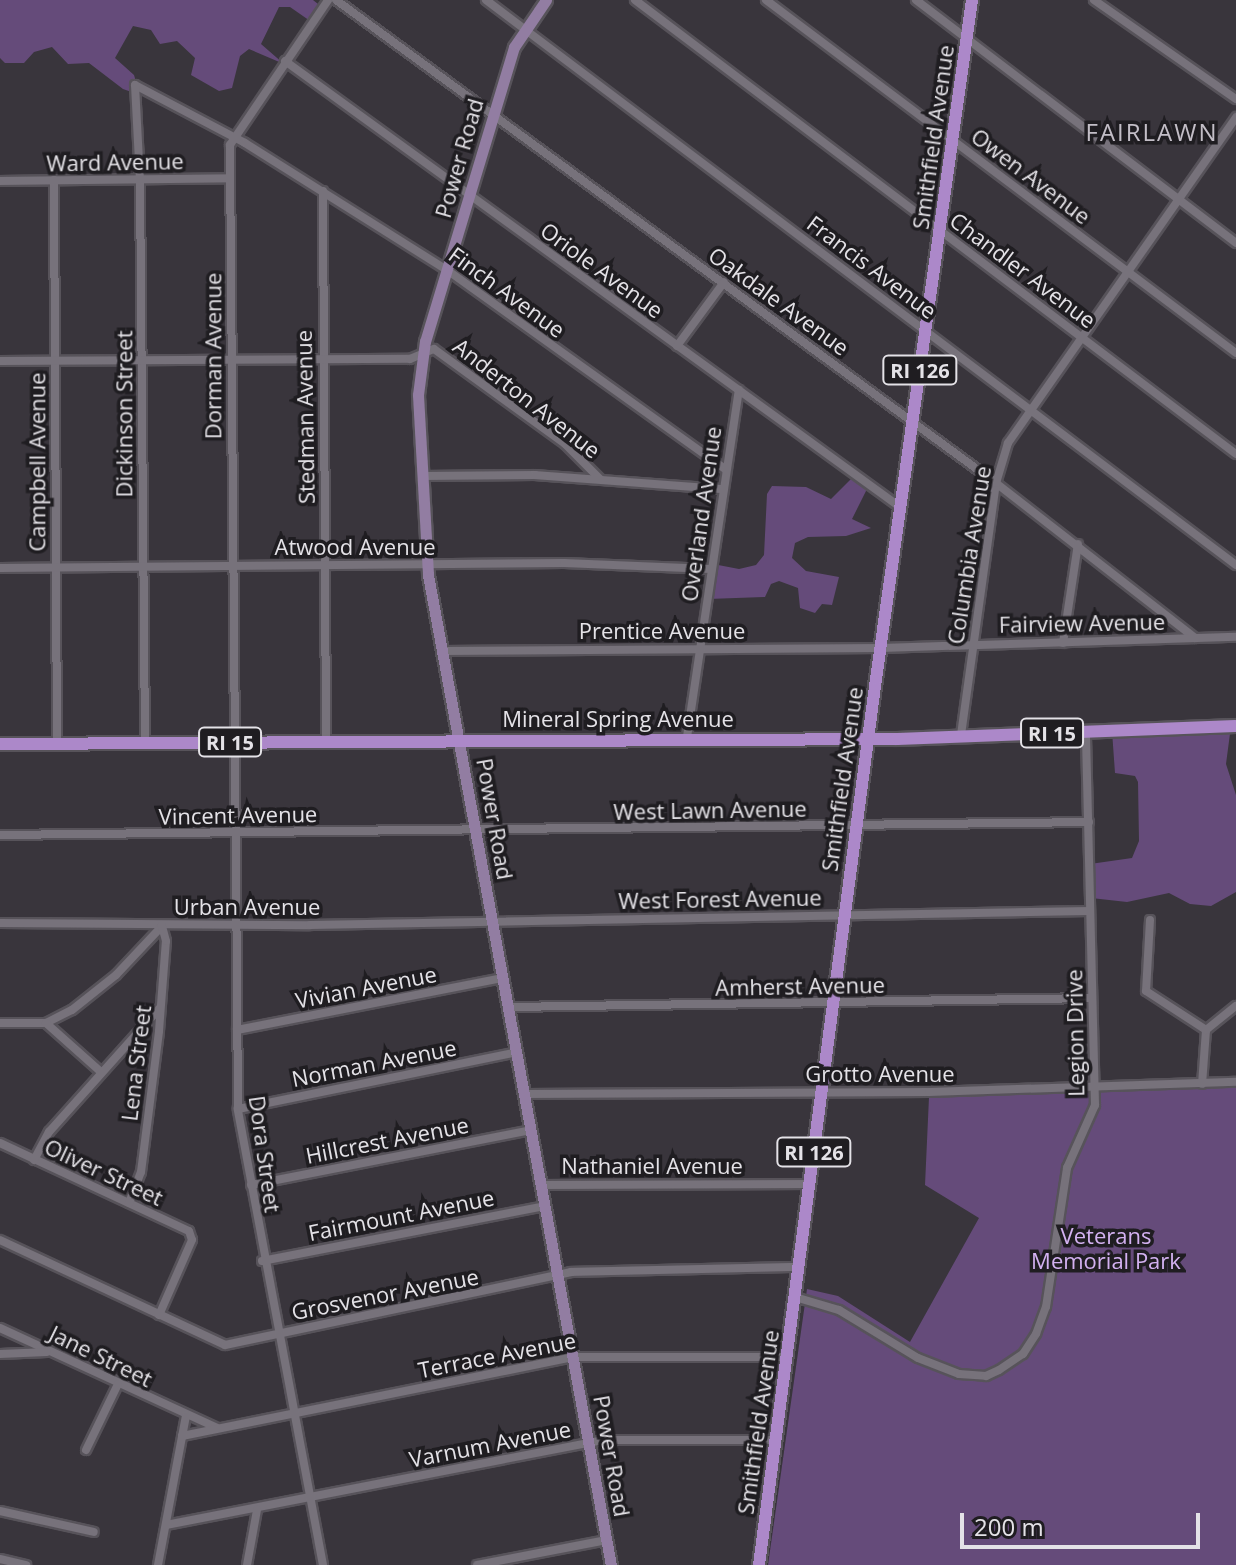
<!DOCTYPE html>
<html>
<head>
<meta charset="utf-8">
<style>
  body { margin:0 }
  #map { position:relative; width:1236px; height:1565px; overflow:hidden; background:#39353c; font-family:"Open Sans",sans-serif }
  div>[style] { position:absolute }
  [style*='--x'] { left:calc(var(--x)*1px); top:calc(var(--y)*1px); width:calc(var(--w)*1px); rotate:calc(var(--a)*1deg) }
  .green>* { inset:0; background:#654b7a }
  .roads { filter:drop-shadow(2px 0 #57535a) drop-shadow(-2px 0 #57535a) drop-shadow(0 2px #57535a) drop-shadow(0 -2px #57535a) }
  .minor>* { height:8px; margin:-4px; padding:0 4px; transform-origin:4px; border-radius:4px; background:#77727b }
  .secondary>* { height:11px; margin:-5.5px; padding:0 5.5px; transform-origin:5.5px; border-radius:5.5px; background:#927da2 }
  .primary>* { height:12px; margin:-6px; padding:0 6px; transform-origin:6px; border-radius:6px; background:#ac88c9 }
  span { translate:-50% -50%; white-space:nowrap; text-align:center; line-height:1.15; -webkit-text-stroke:7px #1f1d21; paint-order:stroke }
  .shield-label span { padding:2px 6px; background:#1f1d21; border:2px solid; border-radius:6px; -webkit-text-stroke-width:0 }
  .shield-label { font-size:20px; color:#e4e2e7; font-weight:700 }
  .street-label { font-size:22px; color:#e4e2e7 }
  .park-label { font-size:22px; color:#d3b1f1 }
  .neighbourhood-label { font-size:24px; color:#c3bec7; letter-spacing:2px }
  .scale { position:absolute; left:960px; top:1513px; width:240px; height:36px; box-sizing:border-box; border:4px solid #e4e2e7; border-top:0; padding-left:10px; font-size:24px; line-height:28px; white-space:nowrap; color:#e4e2e7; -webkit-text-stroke:6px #1f1d21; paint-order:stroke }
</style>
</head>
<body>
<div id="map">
  <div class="green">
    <div style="clip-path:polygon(0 0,313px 0,323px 8px,313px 23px,290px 7px,279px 7px,261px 44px,284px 64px,249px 49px,240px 56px,232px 88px,219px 91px,191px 75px,195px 58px,177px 41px,160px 44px,151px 30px,133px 26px,115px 58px,134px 75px,140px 95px,123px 89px,89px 63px,68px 64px,52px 47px,34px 52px,24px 63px,5px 63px,0 58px)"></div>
    <div style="clip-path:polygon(853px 477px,868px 487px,852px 519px,871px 528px,846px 536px,808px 537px,795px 543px,792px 558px,806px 571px,839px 577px,832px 605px,822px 604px,815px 613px,800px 608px,798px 588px,779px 581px,771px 584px,765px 597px,708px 599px,713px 564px,739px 569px,756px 565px,764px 555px,767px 494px,772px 486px,806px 487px,831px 499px)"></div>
    <div style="clip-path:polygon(1231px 726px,1226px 764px,1236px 795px,1236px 892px,1211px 906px,1190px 904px,1169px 893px,1127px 902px,1091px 898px,1090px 864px,1132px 858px,1139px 841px,1138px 782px,1135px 776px,1115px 773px,1112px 731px)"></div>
    <div style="clip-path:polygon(1220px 1083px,1221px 1088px,1236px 1088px,1236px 1565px,768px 1565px,807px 1289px,838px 1296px,910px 1342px,979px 1218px,925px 1185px,929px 1097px,1184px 1089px,1185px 1085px)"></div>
  </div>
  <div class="roads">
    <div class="minor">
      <div style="--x:336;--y:0;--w:818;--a:36.2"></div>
      <div style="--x:996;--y:483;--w:252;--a:37.9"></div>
      <div style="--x:486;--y:0;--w:939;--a:36.99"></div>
      <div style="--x:635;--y:0;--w:753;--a:37.07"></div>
      <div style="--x:766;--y:0;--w:588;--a:36.91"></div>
      <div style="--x:916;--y:0;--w:402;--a:37.2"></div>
      <div style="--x:1094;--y:0;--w:173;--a:34.9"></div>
      <div style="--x:285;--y:61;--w:760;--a:35.95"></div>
      <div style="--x:135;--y:85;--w:124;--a:27.8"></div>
      <div style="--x:245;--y:143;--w:239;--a:32.2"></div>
      <div style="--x:447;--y:270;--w:342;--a:35.6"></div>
      <div style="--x:135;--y:85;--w:96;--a:87"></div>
      <div style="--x:140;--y:181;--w:562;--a:89.49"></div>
      <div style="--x:54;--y:180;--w:564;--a:89.7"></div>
      <div style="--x:0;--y:181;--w:230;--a:-0.7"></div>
      <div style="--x:323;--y:191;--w:549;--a:89.69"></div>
      <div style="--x:677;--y:346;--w:79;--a:-53.7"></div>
      <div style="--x:0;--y:361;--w:410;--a:-0.3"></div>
      <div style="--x:410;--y:359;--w:26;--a:-23"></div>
      <div style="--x:434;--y:349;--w:162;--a:35.9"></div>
      <div style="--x:565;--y:444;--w:49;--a:45"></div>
      <div style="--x:422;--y:476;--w:113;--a:-0.5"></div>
      <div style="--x:535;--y:475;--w:189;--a:4.3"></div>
      <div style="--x:0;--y:568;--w:564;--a:-0.51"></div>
      <div style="--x:564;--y:563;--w:147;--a:2.3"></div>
      <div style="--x:1063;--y:643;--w:100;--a:-81.4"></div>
      <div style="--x:443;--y:651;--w:438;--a:-0.4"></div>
      <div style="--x:881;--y:648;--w:355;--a:-1.8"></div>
      <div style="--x:961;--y:735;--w:254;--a:-82.1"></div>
      <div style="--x:996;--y:483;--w:42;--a:-73.3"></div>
      <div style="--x:1008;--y:443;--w:398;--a:-55"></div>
      <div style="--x:687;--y:737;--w:351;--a:-81.5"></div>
      <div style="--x:0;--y:835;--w:1089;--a:-0.68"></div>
      <div style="--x:1150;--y:920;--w:71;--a:93.2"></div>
      <div style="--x:1146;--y:991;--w:72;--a:33"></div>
      <div style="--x:1206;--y:1030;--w:54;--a:94.2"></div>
      <div style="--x:0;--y:923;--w:310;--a:0.4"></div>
      <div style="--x:310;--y:925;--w:780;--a:-1.03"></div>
      <div style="--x:509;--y:1007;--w:583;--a:-0.88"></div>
      <div style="--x:0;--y:1023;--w:46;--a:0"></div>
      <div style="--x:46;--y:1023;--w:29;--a:-27"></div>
      <div style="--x:72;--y:1010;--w:56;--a:-38.5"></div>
      <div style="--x:116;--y:975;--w:67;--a:-46.8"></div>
      <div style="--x:46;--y:1023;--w:74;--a:41.7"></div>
      <div style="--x:237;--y:1030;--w:271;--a:-11.1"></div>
      <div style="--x:1206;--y:1030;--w:38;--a:-39"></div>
      <div style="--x:525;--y:1094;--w:404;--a:-0.3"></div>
      <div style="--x:929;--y:1092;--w:307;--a:-1.9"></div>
      <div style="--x:238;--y:1109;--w:285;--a:-11.5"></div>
      <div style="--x:0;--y:1143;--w:208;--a:25"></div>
      <div style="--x:189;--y:1231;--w:9;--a:72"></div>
      <div style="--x:192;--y:1240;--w:82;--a:113.7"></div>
      <div style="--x:34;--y:1160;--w:32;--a:-62"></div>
      <div style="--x:49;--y:1132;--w:166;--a:-48.2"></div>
      <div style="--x:251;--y:1185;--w:285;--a:-11.1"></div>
      <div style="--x:542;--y:1185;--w:267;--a:-0.2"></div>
      <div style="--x:129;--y:1203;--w:33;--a:-69"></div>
      <div style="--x:141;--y:1172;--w:142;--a:-82.7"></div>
      <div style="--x:159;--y:1031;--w:90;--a:-85.6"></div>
      <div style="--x:166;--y:941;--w:16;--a:-105"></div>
      <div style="--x:0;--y:1240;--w:248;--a:25"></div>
      <div style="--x:225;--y:1345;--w:354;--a:-11.9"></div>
      <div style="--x:571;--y:1272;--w:228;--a:-1.3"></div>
      <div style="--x:262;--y:1261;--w:289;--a:-11"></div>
      <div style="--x:795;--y:1297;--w:46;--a:16.5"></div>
      <div style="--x:839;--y:1310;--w:92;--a:31.3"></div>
      <div style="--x:918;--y:1358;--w:44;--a:21.3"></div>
      <div style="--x:959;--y:1374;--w:27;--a:4"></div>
      <div style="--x:986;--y:1376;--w:14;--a:-25"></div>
      <div style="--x:999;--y:1370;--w:29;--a:-34"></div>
      <div style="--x:1023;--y:1354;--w:24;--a:-57"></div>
      <div style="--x:1036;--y:1334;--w:29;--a:-70"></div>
      <div style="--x:1046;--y:1307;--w:141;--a:-81.4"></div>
      <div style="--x:1067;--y:1168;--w:69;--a:-66"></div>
      <div style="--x:1095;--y:1105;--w:372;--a:-91.4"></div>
      <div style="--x:0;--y:1328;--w:239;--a:24.7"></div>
      <div style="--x:0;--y:1354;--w:47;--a:-2.4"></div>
      <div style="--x:182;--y:1436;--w:400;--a:-11.4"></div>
      <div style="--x:574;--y:1357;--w:213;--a:0"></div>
      <div style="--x:86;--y:1450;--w:73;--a:-64.1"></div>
      <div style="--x:0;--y:1511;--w:96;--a:12.6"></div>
      <div style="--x:166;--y:1525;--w:445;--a:-11"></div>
      <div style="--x:603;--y:1440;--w:173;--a:0"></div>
      <div style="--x:0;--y:1559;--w:27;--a:13"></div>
      <div style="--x:158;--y:1565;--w:152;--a:-79.4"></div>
      <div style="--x:247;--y:1565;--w:56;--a:-79.7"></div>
      <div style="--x:323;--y:1565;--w:464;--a:-100.6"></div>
      <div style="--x:238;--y:1109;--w:964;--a:-90.48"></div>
      <div style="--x:230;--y:145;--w:175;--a:-55.9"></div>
      <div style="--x:477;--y:1565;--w:132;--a:-10.9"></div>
    </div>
    <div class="secondary">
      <div style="--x:546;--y:0;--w:57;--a:124.2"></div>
      <div style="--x:514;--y:47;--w:307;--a:106.8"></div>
      <div style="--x:425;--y:341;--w:54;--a:97.4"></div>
      <div style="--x:418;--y:395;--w:180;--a:86.8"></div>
      <div style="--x:428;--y:575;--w:1007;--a:79.53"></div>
    </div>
    <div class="primary">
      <div style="--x:0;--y:744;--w:897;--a:-0.32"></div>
      <div style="--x:897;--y:739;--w:339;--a:-2.2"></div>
      <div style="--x:759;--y:1565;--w:894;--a:-82.48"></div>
      <div style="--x:876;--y:679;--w:686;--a:-81.95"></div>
    </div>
  </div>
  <div class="shield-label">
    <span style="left:920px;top:370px">RI 126</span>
    <span style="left:1052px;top:733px">RI 15</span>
    <span style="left:230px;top:742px">RI 15</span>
    <span style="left:814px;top:1152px">RI 126</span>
  </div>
  <div class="street-label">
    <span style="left:933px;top:137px;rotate:-82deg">Smithfield Avenue</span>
    <span style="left:459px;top:158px;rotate:-74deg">Power Road</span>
    <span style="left:115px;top:162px;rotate:-1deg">Ward Avenue</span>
    <span style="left:1031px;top:176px;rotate:37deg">Owen Avenue</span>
    <span style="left:872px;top:267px;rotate:37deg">Francis Avenue</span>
    <span style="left:602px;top:270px;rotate:36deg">Oriole Avenue</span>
    <span style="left:1023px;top:270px;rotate:37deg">Chandler Avenue</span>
    <span style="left:507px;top:292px;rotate:36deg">Finch Avenue</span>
    <span style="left:779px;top:301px;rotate:36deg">Oakdale Avenue</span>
    <span style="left:213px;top:356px;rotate:-90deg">Dorman Avenue</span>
    <span style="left:527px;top:398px;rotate:38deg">Anderton Avenue</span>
    <span style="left:124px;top:414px;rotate:-90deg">Dickinson Street</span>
    <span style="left:305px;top:417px;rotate:-91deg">Stedman Avenue</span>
    <span style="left:37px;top:462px;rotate:-90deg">Campbell Avenue</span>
    <span style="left:701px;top:514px;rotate:-82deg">Overland Avenue</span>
    <span style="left:355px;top:547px">Atwood Avenue</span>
    <span style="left:969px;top:555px;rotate:-81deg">Columbia Avenue</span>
    <span style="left:1082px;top:623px;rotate:-1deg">Fairview Avenue</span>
    <span style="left:662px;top:631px">Prentice Avenue</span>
    <span style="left:618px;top:719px">Mineral Spring Avenue</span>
    <span style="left:842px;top:779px;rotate:-82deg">Smithfield Avenue</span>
    <span style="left:710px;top:810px;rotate:-1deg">West Lawn Avenue</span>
    <span style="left:238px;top:815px;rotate:-1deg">Vincent Avenue</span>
    <span style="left:495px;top:819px;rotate:80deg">Power Road</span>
    <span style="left:720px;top:899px;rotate:-1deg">West Forest Avenue</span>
    <span style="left:247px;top:907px">Urban Avenue</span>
    <span style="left:800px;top:986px;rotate:-1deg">Amherst Avenue</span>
    <span style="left:366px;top:987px;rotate:-11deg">Vivian Avenue</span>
    <span style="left:1075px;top:1033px;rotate:-91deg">Legion Drive</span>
    <span style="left:136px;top:1063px;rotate:-83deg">Lena Street</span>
    <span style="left:374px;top:1063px;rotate:-11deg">Norman Avenue</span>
    <span style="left:880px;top:1074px">Grotto Avenue</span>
    <span style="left:387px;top:1140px;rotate:-11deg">Hillcrest Avenue</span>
    <span style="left:265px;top:1154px;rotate:82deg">Dora Street</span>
    <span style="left:652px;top:1166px">Nathaniel Avenue</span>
    <span style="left:104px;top:1172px;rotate:25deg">Oliver Street</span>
    <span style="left:401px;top:1215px;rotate:-11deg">Fairmount Avenue</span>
    <span style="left:385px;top:1294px;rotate:-11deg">Grosvenor Avenue</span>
    <span style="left:497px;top:1355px;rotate:-11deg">Terrace Avenue</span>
    <span style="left:101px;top:1356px;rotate:26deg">Jane Street</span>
    <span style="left:758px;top:1422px;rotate:-82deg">Smithfield Avenue</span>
    <span style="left:490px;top:1444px;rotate:-11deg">Varnum Avenue</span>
    <span style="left:612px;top:1456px;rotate:80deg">Power Road</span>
  </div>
  <div class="park-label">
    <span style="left:1106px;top:1248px">Veterans<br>Memorial Park</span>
  </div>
  <div class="neighbourhood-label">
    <span style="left:1152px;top:132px">FAIRLAWN</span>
  </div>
  <div class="scale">200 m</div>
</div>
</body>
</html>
